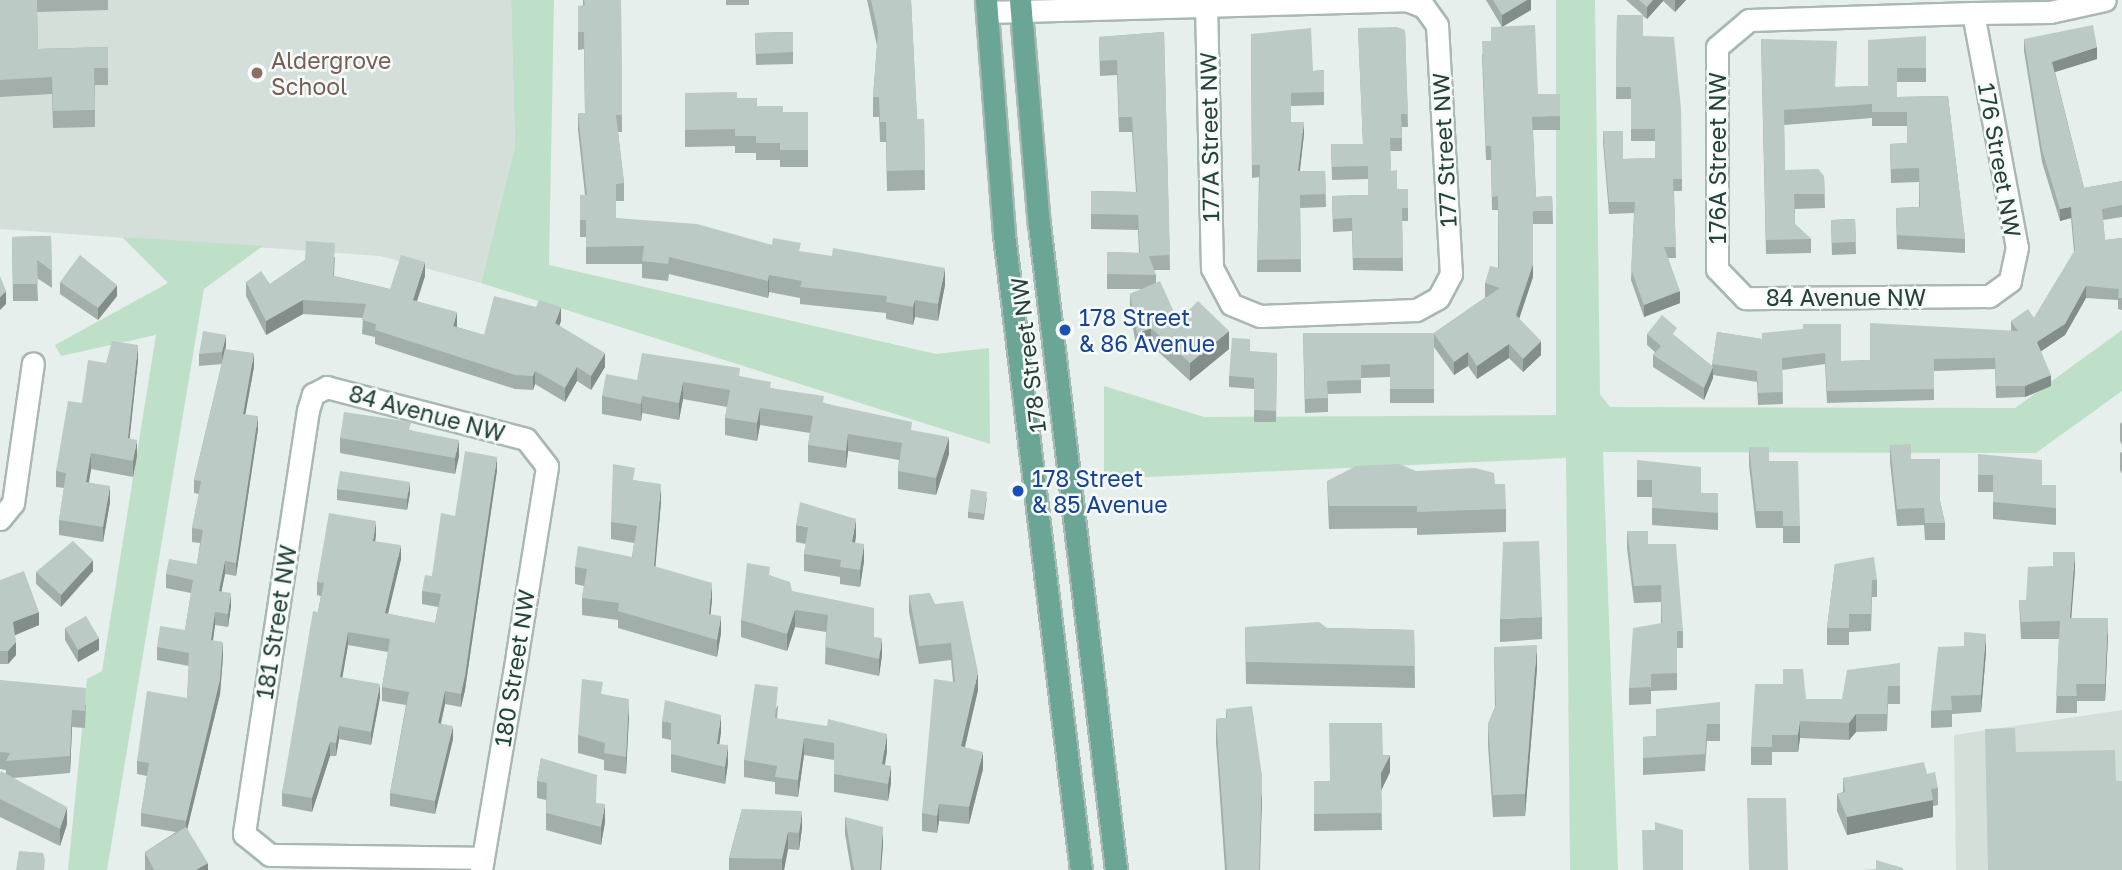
<!DOCTYPE html>
<html>
<head>
<meta charset="utf-8">
<style>
  body { margin:0 }
  #map { position:relative; width:2122px; height:870px; overflow:hidden; background:#e6efeb; font-family:"Golos Text",sans-serif }
  div>[style] { position:absolute }
  [style*='--x'] { left:calc(var(--x)*1px); top:calc(var(--y)*1px); width:calc(var(--w)*1px); rotate:calc(var(--a)*1deg) }
  .built>* { inset:0; background:#d4dfda }
  .green>* { inset:0; background:#bfe0c8 }
  .roads { filter:drop-shadow(2px 0 #a8b8b2) drop-shadow(-2px 0 #a8b8b2) drop-shadow(0 2px #a8b8b2) drop-shadow(0 -2px #a8b8b2) }
  .minor>* { height:21px; margin:-10.5px; padding:0 10.5px; transform-origin:10.5px; border-radius:10.5px; background:#fff }
  .major>* { height:21px; margin:-10.5px; padding:0 10.5px; transform-origin:10.5px; border-radius:10.5px; background:#6aa596 }
  .wall>* { inset:0; background:#a1aea9 }
  .shaded-wall>* { inset:0; background:#838d89 }
  .building>* { inset:0; background:#bbcac4 }
  .dots>* { width:19px; height:19px; translate:-50% -50%; box-sizing:border-box; border:4px solid #f7fbf9; border-radius:50% }
  span { translate:-50% -50%; white-space:nowrap; text-align:center; line-height:1.15; -webkit-text-stroke:5px #f7fbf9; paint-order:stroke }
  .education-label { font-size:23px; color:#785e54 }
  .left { translate:0 -50%; text-align:left }
  .street-label { font-size:23px; color:#24423a }
  .transit-label { font-size:23px; color:#164399 }
</style>
</head>
<body>
<div id="map">
  <div class="built">
    <div style="clip-path:polygon(0 0,511px 0,515px 146px,481px 283px,380px 256px,0 229px)"></div>
    <div style="clip-path:polygon(2122px 710px,2122px 870px,1956px 870px,1954px 735px)"></div>
  </div>
  <div class="green">
    <div style="clip-path:polygon(511px 0,554px 0,549px 265px,936px 354px,989px 348px,990px 444px,481px 283px,515px 146px)"></div>
    <div style="clip-path:polygon(1556px 0,1595px 0,1600px 394px,1610px 407px,2015px 408px,2122px 330px,2122px 391px,2036px 453px,1603px 452px,1618px 870px,1570px 870px,1566px 458px,1104px 479px,1104px 386px,1204px 417px,1556px 415px)"></div>
    <div style="clip-path:polygon(122px 237px,263px 246px,204px 289px,107px 870px,68px 870px,87px 679px,102px 671px,156px 335px,61px 356px,55px 345px,168px 283px)"></div>
  </div>
  <div class="roads">
    <div class="minor">
      <div style="--x:987;--y:12;--w:419;--a:-1.6"></div>
      <div style="--x:1406;--y:0;--w:19;--a:21"></div>
      <div style="--x:1424;--y:7;--w:22;--a:54"></div>
      <div style="--x:1437;--y:25;--w:249;--a:86.8"></div>
      <div style="--x:1451;--y:274;--w:27;--a:118"></div>
      <div style="--x:1438;--y:298;--w:25;--a:151"></div>
      <div style="--x:1416;--y:310;--w:156;--a:177.8"></div>
      <div style="--x:1260;--y:316;--w:31;--a:-158"></div>
      <div style="--x:1231;--y:304;--w:41;--a:-117.8"></div>
      <div style="--x:1212;--y:268;--w:262;--a:-91.3"></div>
      <div style="--x:1973;--y:13;--w:238;--a:79.4"></div>
      <div style="--x:2017;--y:247;--w:35;--a:102"></div>
      <div style="--x:2010;--y:281;--w:26;--a:144"></div>
      <div style="--x:1989;--y:296;--w:244;--a:179.5"></div>
      <div style="--x:1745;--y:298;--w:40;--a:-134"></div>
      <div style="--x:1717;--y:269;--w:222;--a:-90"></div>
      <div style="--x:1717;--y:47;--w:42;--a:-40.2"></div>
      <div style="--x:1749;--y:20;--w:224;--a:-1.8"></div>
      <div style="--x:1973;--y:13;--w:77;--a:-0.7"></div>
      <div style="--x:2050;--y:12;--w:56;--a:-12.3"></div>
      <div style="--x:0;--y:519;--w:21;--a:-51"></div>
      <div style="--x:13;--y:503;--w:141;--a:-81.9"></div>
      <div style="--x:481;--y:870;--w:219;--a:-80.5"></div>
      <div style="--x:517;--y:654;--w:190;--a:-80.9"></div>
      <div style="--x:547;--y:466;--w:34;--a:-128"></div>
      <div style="--x:526;--y:439;--w:206;--a:-165.4"></div>
      <div style="--x:327;--y:387;--w:16;--a:153"></div>
      <div style="--x:313;--y:394;--w:17;--a:107"></div>
      <div style="--x:308;--y:410;--w:429;--a:98.6"></div>
      <div style="--x:244;--y:834;--w:33;--a:39"></div>
      <div style="--x:270;--y:855;--w:213;--a:0.8"></div>
    </div>
    <div class="major">
      <div style="--x:986;--y:0;--w:236;--a:85.6"></div>
      <div style="--x:1004;--y:235;--w:640;--a:83.09"></div>
      <div style="--x:1020;--y:0;--w:225;--a:85.2"></div>
      <div style="--x:1039;--y:224;--w:651;--a:83.2"></div>
    </div>
  </div>
  <div class="wall">
    <div style="clip-path:polygon(0 0,108px 0,108px 10px,37px 12px,38px 49px,108px 47px,108px 85px,95px 85px,95px 127px,53px 128px,52px 94px,0 97px)"></div>
    <div style="clip-path:polygon(583px 0,621px 0,622px 132px,618px 132px,624px 183px,624px 201px,616px 201px,616px 218px,772px 245px,945px 285px,938px 321px,915px 317px,913px 325px,886px 319px,886px 313px,800px 304px,800px 298px,769px 292px,768px 298px,669px 274px,668px 281px,642px 278px,642px 264px,586px 264px,586px 237px,580px 237px,580px 195px,585px 195px,578px 130px,578px 113px,585px 113px,584px 49px,578px 50px,578px 6px,583px 6px)"></div>
    <div style="clip-path:polygon(726px 0,749px 0,749px 5px,726px 5px)"></div>
    <div style="clip-path:polygon(867px 0,911px 0,917px 119px,924px 119px,925px 190px,887px 191px,886px 142px,880px 142px,879px 117px,873px 117px,873px 97px,877px 46px)"></div>
    <div style="clip-path:polygon(1486px 0,1531px 0,1531px 10px,1502px 27px,1538px 94px,1560px 94px,1560px 130px,1533px 130px,1536px 197px,1552px 196px,1553px 224px,1533px 224px,1533px 277px,1519px 319px,1541px 355px,1523px 372px,1509px 358px,1477px 379px,1468px 366px,1454px 375px,1434px 347px,1434px 403px,1390px 403px,1390px 377px,1361px 378px,1361px 393px,1328px 394px,1328px 412px,1305px 413px,1303px 333px,1434px 333px,1486px 297px,1485px 297px,1485px 283px,1498px 268px,1498px 210px,1492px 210px,1491px 160px,1486px 160px,1482px 55px,1491px 41px,1502px 27px)"></div>
    <div style="clip-path:polygon(1626px 0,1686px 0,1675px 12px,1663px 1px,1647px 19px,1643px 16px,1643px 36px,1682px 179px,1682px 191px,1674px 191px,1676px 258px,1668px 258px,1680px 303px,1644px 317px,1631px 280px,1634px 213px,1609px 214px,1603px 142px,1603px 131px,1623px 159px,1655px 158px,1655px 141px,1631px 141px,1631px 99px,1616px 99px,1617px 15px,1643px 15px)"></div>
    <div style="clip-path:polygon(1358px 28px,1405px 30px,1408px 127px,1402px 127px,1402px 151px,1390px 151px,1391px 171px,1397px 189px,1408px 189px,1408px 221px,1402px 221px,1403px 271px,1353px 270px,1352px 231px,1333px 232px,1332px 196px,1368px 195px,1368px 179px,1332px 180px,1331px 144px,1363px 144px)"></div>
    <div style="clip-path:polygon(793px 32px,793px 64px,756px 65px,755px 33px)"></div>
    <div style="clip-path:polygon(1164px 32px,1170px 270px,1154px 270px,1156px 275px,1156px 283px,1178px 321px,1229px 349px,1190px 381px,1151px 345px,1137px 351px,1130px 311px,1130px 294px,1142px 289px,1107px 289px,1107px 252px,1139px 253px,1138px 230px,1091px 229px,1091px 191px,1136px 192px,1132px 132px,1119px 132px,1117px 75px,1100px 76px,1099px 37px)"></div>
    <div style="clip-path:polygon(1251px 34px,1313px 71px,1324px 70px,1324px 105px,1291px 106px,1291px 122px,1304px 134px,1300px 171px,1325px 171px,1326px 207px,1300px 208px,1301px 272px,1257px 272px,1259px 177px,1252px 178px)"></div>
    <div style="clip-path:polygon(1926px 36px,1926px 82px,1897px 82px,1897px 97px,1948px 96px,1965px 239px,1965px 253px,1897px 249px,1896px 208px,1919px 207px,1919px 182px,1891px 183px,1890px 144px,1907px 143px,1907px 126px,1872px 126px,1872px 118px,1784px 125px,1785px 170px,1824px 176px,1825px 208px,1795px 209px,1795px 224px,1811px 239px,1811px 253px,1766px 254px,1761px 39px,1836px 87px,1868px 86px)"></div>
    <div style="clip-path:polygon(2024px 39px,2097px 59px,2055px 72px,2084px 188px,2122px 181px,2122px 217px,2103px 220px,2105px 240px,2122px 238px,2122px 310px,2118px 309px,2118px 300px,2086px 298px,2065px 335px,2041px 351px,2051px 386px,2025px 397px,1996px 398px,1995px 369px,1934px 371px,1934px 400px,1827px 403px,1825px 364px,1782px 370px,1783px 404px,1758px 405px,1757px 382px,1713px 375px,1713px 378px,1704px 400px,1653px 367px,1653px 355px,1655px 352px,1647px 345px,1647px 334px,1677px 338px,1712px 366px,1717px 332px,1762px 339px,1803px 329px,1841px 361px,1870px 360px,2011px 331px,2011px 321px,2034px 318px,2074px 252px,2071px 218px,2060px 221px,2042px 162px,2024px 51px)"></div>
    <div style="clip-path:polygon(685px 93px,737px 98px,757px 106px,783px 112px,808px 112px,808px 167px,780px 167px,780px 160px,756px 160px,756px 153px,735px 153px,735px 146px,685px 147px)"></div>
    <div style="clip-path:polygon(1855px 219px,1856px 254px,1832px 255px,1831px 220px)"></div>
    <div style="clip-path:polygon(51px 236px,52px 288px,37px 278px,38px 301px,13px 301px,12px 237px)"></div>
    <div style="clip-path:polygon(335px 257px,334px 276px,390px 289px,425px 276px,417px 301px,457px 327px,484px 335px,561px 321px,559px 325px,605px 367px,591px 390px,577px 381px,565px 402px,535px 384px,533px 390px,515px 389px,375px 344px,375px 337px,362px 334px,363px 318px,303px 314px,266px 335px,246px 296px,246px 282px,270px 284px,305px 260px)"></div>
    <div style="clip-path:polygon(60px 282px,117px 296px,98px 320px,60px 294px)"></div>
    <div style="clip-path:polygon(226px 346px,225px 351px,254px 367px,245px 414px,258px 429px,236px 576px,225px 574px,221px 591px,231px 606px,228px 627px,215px 625px,213px 641px,223px 656px,220px 694px,187px 830px,208px 870px,145px 870px,145px 852px,176px 832px,141px 826px,141px 813px,147px 776px,137px 774px,137px 761px,187px 698px,189px 666px,157px 660px,157px 647px,185px 630px,191px 593px,166px 588px,166px 574px,197px 564px,200px 543px,192px 542px,192px 528px,199px 494px,194px 493px,194px 480px,222px 364px,199px 366px,199px 354px)"></div>
    <div style="clip-path:polygon(1277px 353px,1276px 422px,1254px 422px,1254px 389px,1229px 387px,1229px 376px)"></div>
    <div style="clip-path:polygon(138px 360px,129px 438px,137px 456px,133px 477px,91px 469px,89px 483px,110px 502px,103px 542px,59px 535px,59px 520px,64px 488px,56px 487px,56px 471px,82px 403px,106px 363px)"></div>
    <div style="clip-path:polygon(740px 377px,771px 388px,824px 403px,912px 431px,949px 454px,936px 495px,898px 489px,898px 471px,899px 460px,848px 451px,846px 468px,808px 462px,808px 445px,810px 433px,760px 425px,757px 441px,725px 435px,725px 418px,727px 407px,683px 399px,679px 420px,642px 413px,641px 421px,602px 414px,602px 396px,637px 380px)"></div>
    <div style="clip-path:polygon(2122px 422px,2122px 445px,2120px 441px,2120px 424px)"></div>
    <div style="clip-path:polygon(411px 430px,459px 456px,455px 474px,340px 453px,340px 438px)"></div>
    <div style="clip-path:polygon(1890px 445px,1911px 459px,1940px 501px,1945px 523px,1945px 540px,1925px 540px,1924px 525px,1897px 526px,1890px 462px)"></div>
    <div style="clip-path:polygon(1749px 447px,1769px 461px,1800px 526px,1800px 543px,1783px 543px,1783px 528px,1756px 528px,1749px 465px)"></div>
    <div style="clip-path:polygon(2122px 452px,2122px 474px,2120px 470px,2120px 453px)"></div>
    <div style="clip-path:polygon(1978px 454px,2042px 485px,2056px 485px,2056px 525px,1993px 519px,1993px 492px,1978px 492px)"></div>
    <div style="clip-path:polygon(1637px 460px,1701px 493px,1718px 493px,1718px 530px,1652px 525px,1652px 497px,1637px 497px)"></div>
    <div style="clip-path:polygon(497px 470px,465px 690px,461px 707px,445px 704px,441px 723px,453px 739px,435px 814px,390px 806px,390px 793px,406px 705px,382px 701px,382px 687px,388px 652px,348px 645px,342px 678px,380px 697px,371px 745px,339px 739px,336px 756px,330px 756px,312px 812px,282px 806px,282px 793px,321px 596px,317px 595px,317px 582px,376px 535px,375px 541px,401px 559px,388px 614px,435px 623px,438px 607px,422px 604px,422px 591px,432px 576px,455px 516px)"></div>
    <div style="clip-path:polygon(1416px 471px,1495px 484px,1506px 509px,1506px 532px,1417px 535px,1417px 528px,1329px 529px,1327px 481px)"></div>
    <div style="clip-path:polygon(635px 480px,661px 502px,655px 567px,712px 600px,710px 614px,721px 633px,717px 657px,618px 628px,618px 620px,582px 615px,582px 598px,584px 586px,575px 584px,575px 567px,632px 557px,634px 543px,611px 539px,611px 522px)"></div>
    <div style="clip-path:polygon(337px 489px,410px 493px,407px 510px,337px 500px)"></div>
    <div style="clip-path:polygon(987px 497px,984px 520px,968px 518px,968px 512px)"></div>
    <div style="clip-path:polygon(796px 525px,856px 536px,855px 543px,864px 561px,860px 587px,840px 584px,840px 577px,804px 571px,804px 554px,806px 544px,796px 542px)"></div>
    <div style="clip-path:polygon(1627px 531px,1648px 544px,1683px 631px,1683px 648px,1677px 648px,1677px 690px,1651px 691px,1651px 704px,1629px 705px,1629px 688px,1661px 623px,1661px 602px,1634px 603px,1627px 548px)"></div>
    <div style="clip-path:polygon(1835px 564px,1877px 580px,1877px 597px,1872px 597px,1871px 631px,1849px 632px,1849px 645px,1827px 645px,1827px 628px)"></div>
    <div style="clip-path:polygon(2075px 569px,2071px 618px,2108px 635px,2105px 701px,2077px 701px,2077px 713px,2056px 713px,2059px 639px,2021px 639px,2019px 600px,2026px 600px)"></div>
    <div style="clip-path:polygon(93px 571px,61px 607px,36px 584px,36px 572px)"></div>
    <div style="clip-path:polygon(770px 575px,792px 591px,874px 637px,882px 655px,879px 676px,825px 664px,826px 632px,795px 627px,787px 651px,741px 637px,741px 620px)"></div>
    <div style="clip-path:polygon(0 580px,39px 625px,15px 635px,16px 655px,8px 664px,0 664px)"></div>
    <div style="clip-path:polygon(909px 595px,935px 604px,978px 690px,965px 747px,983px 769px,969px 824px,939px 821px,937px 833px,922px 831px,922px 813px,953px 682px,951px 660px,919px 664px,909px 612px)"></div>
    <div style="clip-path:polygon(1542px 617px,1542px 639px,1500px 642px,1500px 619px)"></div>
    <div style="clip-path:polygon(1245px 627px,1327px 628px,1414px 630px,1415px 688px,1246px 684px)"></div>
    <div style="clip-path:polygon(65px 628px,99px 650px,78px 662px,65px 640px)"></div>
    <div style="clip-path:polygon(1964px 646px,1986px 652px,1981px 712px,1952px 714px,1952px 727px,1931px 728px,1931px 711px)"></div>
    <div style="clip-path:polygon(1494px 647px,1537px 668px,1525px 816px,1493px 817px,1488px 746px,1488px 724px,1495px 707px)"></div>
    <div style="clip-path:polygon(1900px 663px,1900px 704px,1888px 704px,1887px 731px,1856px 732px,1849px 740px,1800px 738px,1798px 752px,1772px 752px,1772px 765px,1751px 765px,1751px 747px,1806px 699px,1842px 699px)"></div>
    <div style="clip-path:polygon(0 680px,86px 705px,85px 728px,72px 727px,70px 773px,13px 778px,67px 824px,60px 846px,0 817px,0 774px,6px 774px,6px 770px,0 769px)"></div>
    <div style="clip-path:polygon(603px 694px,629px 716px,626px 774px,604px 770px,604px 760px,578px 753px,578px 735px)"></div>
    <div style="clip-path:polygon(1720px 702px,1720px 741px,1707px 741px,1705px 771px,1643px 775px,1643px 737px,1656px 736px)"></div>
    <div style="clip-path:polygon(778px 705px,777px 719px,887px 751px,885px 765px,891px 783px,888px 801px,834px 792px,834px 760px,804px 755px,798px 797px,775px 794px,775px 782px,744px 777px,744px 760px)"></div>
    <div style="clip-path:polygon(1226px 709px,1262px 798px,1260px 870px,1225px 870px,1216px 742px,1216px 719px,1226px 718px)"></div>
    <div style="clip-path:polygon(662px 721px,721px 732px,719px 744px,728px 763px,725px 784px,671px 772px,671px 740px,662px 738px)"></div>
    <div style="clip-path:polygon(1383px 755px,1390px 772px,1381px 790px,1382px 830px,1314px 831px,1314px 781px,1329px 781px)"></div>
    <div style="clip-path:polygon(541px 758px,596px 803px,605px 822px,601px 845px,546px 830px,546px 800px,537px 798px,537px 781px)"></div>
    <div style="clip-path:polygon(1927px 774px,1938px 788px,1938px 805px,1933px 806px,1933px 817px,1847px 835px,1837px 811px,1837px 794px,1843px 792px,1843px 778px)"></div>
    <div style="clip-path:polygon(742px 809px,802px 828px,799px 850px,788px 849px,784px 870px,729px 870px,729px 858px)"></div>
    <div style="clip-path:polygon(845px 817px,883px 844px,881px 870px,851px 870px,845px 834px)"></div>
  </div>
  <div class="shaded-wall">
    <div style="clip-path:polygon(1527px 0,1531px 0,1531px 10px,1502px 27px,1502px 15px)"></div>
    <div style="clip-path:polygon(1653px 0,1663px 0,1663px 1px,1647px 19px,1647px 7px)"></div>
    <div style="clip-path:polygon(1675px 0,1686px 0,1675px 12px)"></div>
    <div style="clip-path:polygon(2097px 47px,2097px 59px,2052px 73px,2052px 62px)"></div>
    <div style="clip-path:polygon(1304px 122px,1304px 134px,1298px 184px,1298px 171px)"></div>
    <div style="clip-path:polygon(2071px 207px,2071px 218px,2060px 221px,2060px 209px)"></div>
    <div style="clip-path:polygon(425px 262px,425px 276px,413px 313px,413px 300px)"></div>
    <div style="clip-path:polygon(1533px 264px,1533px 277px,1516px 328px,1516px 315px)"></div>
    <div style="clip-path:polygon(945px 268px,945px 285px,938px 321px,938px 304px)"></div>
    <div style="clip-path:polygon(769px 275px,769px 292px,768px 298px,768px 281px)"></div>
    <div style="clip-path:polygon(117px 285px,117px 296px,98px 320px,98px 308px)"></div>
    <div style="clip-path:polygon(2086px 286px,2086px 298px,2065px 335px,2037px 354px,2037px 342px)"></div>
    <div style="clip-path:polygon(6px 291px,6px 304px,0 310px,0 297px)"></div>
    <div style="clip-path:polygon(1680px 291px,1680px 303px,1644px 317px,1644px 305px)"></div>
    <div style="clip-path:polygon(303px 300px,303px 314px,266px 335px,266px 321px)"></div>
    <div style="clip-path:polygon(915px 300px,915px 317px,913px 325px,913px 307px)"></div>
    <div style="clip-path:polygon(561px 307px,561px 321px,555px 337px,555px 323px)"></div>
    <div style="clip-path:polygon(457px 312px,457px 326px,453px 340px,453px 326px)"></div>
    <div style="clip-path:polygon(1151px 328px,1151px 345px,1137px 351px,1137px 334px)"></div>
    <div style="clip-path:polygon(1229px 331px,1229px 349px,1190px 381px,1190px 363px)"></div>
    <div style="clip-path:polygon(226px 335px,226px 346px,222px 364px,222px 352px)"></div>
    <div style="clip-path:polygon(1541px 341px,1541px 355px,1523px 372px,1523px 359px)"></div>
    <div style="clip-path:polygon(1509px 344px,1509px 358px,1477px 379px,1477px 366px)"></div>
    <div style="clip-path:polygon(138px 345px,138px 360px,128px 454px,128px 438px)"></div>
    <div style="clip-path:polygon(1468px 352px,1468px 366px,1454px 375px,1454px 362px)"></div>
    <div style="clip-path:polygon(254px 353px,254px 367px,243px 427px,243px 414px)"></div>
    <div style="clip-path:polygon(605px 353px,605px 367px,591px 390px,591px 376px)"></div>
    <div style="clip-path:polygon(577px 367px,577px 381px,565px 402px,565px 388px)"></div>
    <div style="clip-path:polygon(1713px 367px,1713px 378px,1704px 400px,1704px 388px)"></div>
    <div style="clip-path:polygon(535px 371px,535px 384px,533px 390px,533px 376px)"></div>
    <div style="clip-path:polygon(2051px 375px,2051px 386px,2025px 397px,2025px 386px)"></div>
    <div style="clip-path:polygon(683px 382px,683px 399px,679px 420px,679px 403px)"></div>
    <div style="clip-path:polygon(642px 396px,642px 413px,641px 421px,641px 404px)"></div>
    <div style="clip-path:polygon(760px 408px,760px 425px,757px 441px,757px 423px)"></div>
    <div style="clip-path:polygon(258px 416px,258px 429px,236px 576px,236px 563px)"></div>
    <div style="clip-path:polygon(848px 434px,848px 451px,846px 468px,846px 451px)"></div>
    <div style="clip-path:polygon(949px 437px,949px 454px,936px 495px,936px 478px)"></div>
    <div style="clip-path:polygon(137px 440px,137px 456px,133px 477px,133px 461px)"></div>
    <div style="clip-path:polygon(459px 440px,459px 456px,455px 474px,455px 458px)"></div>
    <div style="clip-path:polygon(91px 453px,91px 469px,86px 498px,86px 482px)"></div>
    <div style="clip-path:polygon(497px 457px,497px 470px,465px 690px,461px 707px,461px 694px)"></div>
    <div style="clip-path:polygon(410px 482px,410px 493px,407px 510px,407px 499px)"></div>
    <div style="clip-path:polygon(661px 484px,661px 502px,654px 583px,654px 566px)"></div>
    <div style="clip-path:polygon(110px 486px,110px 502px,103px 542px,103px 527px)"></div>
    <div style="clip-path:polygon(856px 519px,856px 536px,852px 560px,852px 542px)"></div>
    <div style="clip-path:polygon(376px 521px,376px 535px,373px 554px,373px 541px)"></div>
    <div style="clip-path:polygon(864px 544px,864px 561px,860px 587px,860px 570px)"></div>
    <div style="clip-path:polygon(401px 545px,401px 559px,385px 626px,385px 613px)"></div>
    <div style="clip-path:polygon(2075px 552px,2075px 569px,2070px 635px,2070px 618px)"></div>
    <div style="clip-path:polygon(93px 560px,93px 571px,61px 607px,61px 595px)"></div>
    <div style="clip-path:polygon(225px 561px,225px 574px,219px 604px,219px 591px)"></div>
    <div style="clip-path:polygon(712px 583px,712px 600px,709px 631px,709px 614px)"></div>
    <div style="clip-path:polygon(231px 593px,231px 606px,228px 627px,228px 614px)"></div>
    <div style="clip-path:polygon(795px 610px,795px 627px,787px 651px,787px 634px)"></div>
    <div style="clip-path:polygon(39px 612px,39px 625px,13px 636px,13px 622px)"></div>
    <div style="clip-path:polygon(215px 612px,215px 625px,211px 654px,211px 640px)"></div>
    <div style="clip-path:polygon(721px 616px,721px 633px,717px 657px,717px 640px)"></div>
    <div style="clip-path:polygon(2108px 618px,2108px 635px,2105px 701px,2105px 684px)"></div>
    <div style="clip-path:polygon(348px 632px,348px 645px,340px 691px,340px 677px)"></div>
    <div style="clip-path:polygon(1986px 634px,1986px 652px,1981px 712px,1981px 695px)"></div>
    <div style="clip-path:polygon(99px 638px,99px 650px,78px 662px,78px 650px)"></div>
    <div style="clip-path:polygon(882px 638px,882px 655px,879px 676px,879px 659px)"></div>
    <div style="clip-path:polygon(16px 642px,16px 655px,8px 664px,8px 651px)"></div>
    <div style="clip-path:polygon(223px 642px,223px 656px,220px 694px,186px 834px,186px 821px)"></div>
    <div style="clip-path:polygon(1537px 645px,1537px 668px,1525px 816px,1525px 794px)"></div>
    <div style="clip-path:polygon(978px 672px,978px 690px,961px 763px,961px 746px)"></div>
    <div style="clip-path:polygon(380px 684px,380px 697px,371px 745px,371px 732px)"></div>
    <div style="clip-path:polygon(445px 691px,445px 704px,438px 736px,438px 723px)"></div>
    <div style="clip-path:polygon(629px 699px,629px 716px,626px 774px,626px 757px)"></div>
    <div style="clip-path:polygon(72px 710px,72px 727px,70px 773px,70px 756px)"></div>
    <div style="clip-path:polygon(1856px 714px,1856px 732px,1849px 740px,1849px 723px)"></div>
    <div style="clip-path:polygon(721px 715px,721px 732px,717px 761px,717px 744px)"></div>
    <div style="clip-path:polygon(1800px 721px,1800px 738px,1798px 752px,1798px 735px)"></div>
    <div style="clip-path:polygon(339px 726px,339px 739px,336px 756px,336px 743px)"></div>
    <div style="clip-path:polygon(453px 726px,453px 739px,435px 814px,435px 801px)"></div>
    <div style="clip-path:polygon(887px 734px,887px 751px,882px 781px,882px 764px)"></div>
    <div style="clip-path:polygon(804px 738px,804px 755px,798px 797px,798px 780px)"></div>
    <div style="clip-path:polygon(330px 742px,330px 756px,312px 812px,312px 798px)"></div>
    <div style="clip-path:polygon(728px 745px,728px 763px,725px 784px,725px 767px)"></div>
    <div style="clip-path:polygon(983px 752px,983px 769px,969px 824px,969px 807px)"></div>
    <div style="clip-path:polygon(1390px 755px,1390px 772px,1381px 791px,1381px 773px)"></div>
    <div style="clip-path:polygon(891px 766px,891px 783px,888px 801px,888px 784px)"></div>
    <div style="clip-path:polygon(1262px 776px,1262px 798px,1259px 870px)"></div>
    <div style="clip-path:polygon(1933px 800px,1933px 817px,1847px 835px,1847px 817px)"></div>
    <div style="clip-path:polygon(605px 804px,605px 822px,601px 845px,601px 827px)"></div>
    <div style="clip-path:polygon(939px 804px,939px 821px,937px 833px,937px 816px)"></div>
    <div style="clip-path:polygon(67px 807px,67px 824px,60px 846px,60px 829px)"></div>
    <div style="clip-path:polygon(802px 811px,802px 828px,799px 850px,799px 833px)"></div>
    <div style="clip-path:polygon(883px 827px,883px 844px,881px 870px,880px 870px)"></div>
    <div style="clip-path:polygon(788px 832px,788px 849px,784px 870px,782px 870px,782px 859px)"></div>
    <div style="clip-path:polygon(208px 863px,208px 870px,196px 870px)"></div>
  </div>
  <div class="building">
    <div style="clip-path:polygon(0 0,37px 0,38px 49px,108px 47px,108px 68px,94px 68px,95px 110px,53px 111px,52px 77px,0 80px)"></div>
    <div style="clip-path:polygon(584px 0,621px 0,622px 115px,616px 115px,624px 183px,616px 184px,616px 218px,697px 224px,772px 245px,773px 238px,801px 243px,799px 251px,832px 256px,833px 248px,945px 268px,938px 304px,915px 300px,913px 307px,886px 302px,887px 296px,800px 287px,802px 281px,769px 275px,768px 281px,669px 257px,668px 264px,642px 261px,644px 246px,586px 247px,586px 220px,580px 220px,580px 195px,587px 195px,578px 113px,585px 113px,584px 32px,578px 32px,578px 6px,585px 5px)"></div>
    <div style="clip-path:polygon(871px 0,911px 0,917px 119px,924px 119px,925px 170px,887px 171px,886px 122px,880px 122px,879px 97px,873px 97px,878px 32px)"></div>
    <div style="clip-path:polygon(1493px 0,1527px 0,1502px 15px)"></div>
    <div style="clip-path:polygon(1639px 0,1653px 0,1647px 7px)"></div>
    <div style="clip-path:polygon(1617px 15px,1643px 15px,1643px 36px,1674px 37px,1681px 109px,1682px 179px,1673px 179px,1676px 247px,1664px 247px,1680px 291px,1644px 305px,1631px 269px,1635px 202px,1609px 202px,1603px 131px,1623px 131px,1623px 159px,1655px 158px,1655px 129px,1631px 129px,1631px 87px,1616px 87px)"></div>
    <div style="clip-path:polygon(1535px 25px,1538px 94px,1560px 94px,1560px 116px,1532px 117px,1536px 197px,1552px 196px,1553px 211px,1533px 211px,1533px 264px,1516px 315px,1541px 341px,1523px 359px,1509px 344px,1477px 366px,1468px 352px,1454px 362px,1434px 334px,1434px 389px,1390px 389px,1390px 364px,1361px 365px,1361px 380px,1327px 381px,1328px 398px,1305px 399px,1303px 333px,1434px 333px,1500px 288px,1485px 283px,1490px 266px,1499px 268px,1498px 196px,1492px 197px,1491px 146px,1486px 146px,1482px 41px,1491px 41px,1491px 27px)"></div>
    <div style="clip-path:polygon(2093px 25px,2097px 47px,2052px 62px,2084px 188px,2122px 181px,2122px 205px,2102px 209px,2105px 240px,2122px 238px,2122px 298px,2118px 298px,2119px 289px,2086px 286px,2065px 324px,2037px 342px,2051px 375px,2025px 386px,1996px 386px,1995px 358px,1934px 359px,1934px 389px,1827px 391px,1825px 353px,1782px 358px,1783px 392px,1758px 393px,1757px 371px,1712px 364px,1717px 332px,1762px 339px,1762px 333px,1803px 329px,1803px 324px,1841px 324px,1841px 361px,1870px 360px,1870px 323px,2018px 331px,2011px 321px,2028px 309px,2034px 318px,2075px 250px,2071px 207px,2060px 209px,2042px 150px,2024px 39px)"></div>
    <div style="clip-path:polygon(1397px 27px,1405px 30px,1408px 114px,1401px 114px,1402px 138px,1390px 138px,1391px 171px,1397px 170px,1397px 189px,1408px 189px,1408px 208px,1402px 208px,1403px 258px,1353px 258px,1352px 218px,1333px 219px,1332px 196px,1368px 195px,1368px 166px,1332px 167px,1331px 144px,1363px 144px,1358px 28px)"></div>
    <div style="clip-path:polygon(1311px 28px,1313px 71px,1324px 70px,1324px 92px,1291px 93px,1291px 122px,1304px 122px,1298px 171px,1325px 171px,1326px 194px,1300px 195px,1301px 259px,1257px 260px,1260px 165px,1252px 165px,1251px 34px)"></div>
    <div style="clip-path:polygon(793px 32px,793px 52px,756px 54px,755px 33px)"></div>
    <div style="clip-path:polygon(1164px 32px,1170px 255px,1149px 256px,1156px 275px,1107px 274px,1107px 252px,1140px 253px,1138px 215px,1091px 214px,1091px 191px,1137px 192px,1132px 117px,1119px 117px,1117px 60px,1100px 61px,1099px 37px)"></div>
    <div style="clip-path:polygon(1926px 36px,1926px 68px,1897px 68px,1897px 97px,1948px 96px,1965px 239px,1897px 235px,1896px 208px,1920px 207px,1919px 168px,1891px 169px,1890px 144px,1907px 143px,1907px 112px,1872px 112px,1872px 104px,1784px 110px,1785px 170px,1818px 169px,1824px 176px,1825px 194px,1794px 194px,1795px 224px,1811px 239px,1766px 240px,1761px 39px,1837px 41px,1835px 87px,1868px 86px,1868px 40px)"></div>
    <div style="clip-path:polygon(737px 92px,737px 98px,757px 98px,757px 106px,783px 106px,783px 112px,808px 112px,808px 150px,780px 150px,780px 143px,756px 143px,756px 136px,735px 136px,735px 129px,685px 130px,685px 93px)"></div>
    <div style="clip-path:polygon(1855px 219px,1856px 242px,1832px 243px,1831px 220px)"></div>
    <div style="clip-path:polygon(51px 236px,52px 271px,37px 260px,38px 284px,13px 284px,12px 237px)"></div>
    <div style="clip-path:polygon(306px 241px,335px 243px,333px 276px,390px 289px,401px 255px,425px 262px,413px 300px,457px 312px,453px 326px,484px 335px,494px 296px,536px 307px,539px 300px,561px 307px,555px 323px,605px 353px,591px 376px,577px 367px,565px 388px,535px 371px,533px 376px,515px 375px,375px 330px,376px 324px,362px 320px,366px 304px,303px 300px,266px 321px,246px 282px,261px 271px,270px 284px,305px 260px)"></div>
    <div style="clip-path:polygon(80px 255px,117px 285px,98px 308px,60px 282px)"></div>
    <div style="clip-path:polygon(0 276px,6px 291px,0 297px)"></div>
    <div style="clip-path:polygon(1160px 281px,1178px 321px,1198px 301px,1229px 331px,1190px 363px,1151px 328px,1137px 334px,1130px 294px)"></div>
    <div style="clip-path:polygon(1662px 315px,1677px 328px,1673px 334px,1713px 367px,1704px 388px,1653px 355px,1661px 346px,1647px 334px)"></div>
    <div style="clip-path:polygon(203px 331px,226px 335px,222px 352px,199px 354px)"></div>
    <div style="clip-path:polygon(1232px 338px,1250px 339px,1250px 351px,1277px 353px,1276px 411px,1254px 410px,1254px 378px,1229px 376px)"></div>
    <div style="clip-path:polygon(112px 341px,138px 345px,128px 438px,137px 440px,133px 461px,91px 453px,86px 482px,110px 486px,103px 527px,59px 520px,66px 473px,56px 471px,68px 401px,82px 403px,88px 360px,106px 363px)"></div>
    <div style="clip-path:polygon(225px 349px,254px 353px,243px 414px,258px 416px,236px 563px,225px 561px,219px 591px,231px 593px,228px 614px,215px 612px,211px 640px,223px 642px,220px 680px,186px 821px,141px 813px,149px 763px,137px 761px,147px 691px,187px 698px,189px 653px,157px 647px,160px 626px,185px 630px,193px 580px,166px 574px,169px 559px,197px 564px,203px 530px,192px 528px,201px 481px,194px 480px)"></div>
    <div style="clip-path:polygon(642px 353px,740px 368px,739px 376px,771px 382px,770px 388px,824px 396px,823px 403px,912px 422px,911px 430px,949px 437px,936px 478px,898px 471px,902px 443px,848px 434px,846px 451px,808px 445px,813px 416px,760px 408px,757px 423px,725px 418px,730px 390px,683px 382px,679px 403px,642px 396px,641px 404px,602px 396px,606px 374px,637px 380px)"></div>
    <div style="clip-path:polygon(344px 412px,411px 422px,409px 430px,459px 440px,455px 458px,340px 438px)"></div>
    <div style="clip-path:polygon(1911px 444px,1911px 459px,1940px 459px,1940px 501px,1945px 523px,1925px 523px,1924px 508px,1897px 509px,1890px 445px)"></div>
    <div style="clip-path:polygon(1749px 447px,1769px 447px,1769px 461px,1798px 461px,1800px 526px,1783px 526px,1783px 511px,1756px 511px)"></div>
    <div style="clip-path:polygon(465px 451px,497px 457px,465px 676px,461px 694px,445px 691px,438px 723px,453px 726px,435px 801px,390px 793px,409px 692px,382px 687px,390px 639px,348px 632px,340px 677px,380px 684px,371px 732px,339px 726px,336px 743px,330px 742px,312px 798px,282px 793px,313px 611px,318px 612px,324px 583px,317px 582px,329px 513px,376px 521px,373px 541px,401px 545px,385px 613px,435px 623px,441px 594px,422px 591px,425px 575px,432px 576px,441px 513px,455px 516px)"></div>
    <div style="clip-path:polygon(1978px 454px,2042px 460px,2042px 485px,2056px 485px,2056px 508px,1993px 502px,1993px 475px,1978px 475px)"></div>
    <div style="clip-path:polygon(1637px 460px,1701px 467px,1701px 493px,1718px 493px,1718px 513px,1652px 508px,1652px 480px,1637px 480px)"></div>
    <div style="clip-path:polygon(613px 464px,635px 468px,633px 480px,661px 484px,654px 566px,712px 583px,709px 614px,721px 616px,717px 640px,618px 611px,619px 603px,582px 598px,587px 569px,575px 567px,578px 546px,632px 557px,637px 526px,611px 522px)"></div>
    <div style="clip-path:polygon(1399px 464px,1416px 471px,1475px 468px,1494px 473px,1495px 484px,1505px 484px,1506px 509px,1417px 512px,1417px 506px,1329px 506px,1327px 481px,1356px 466px)"></div>
    <div style="clip-path:polygon(340px 471px,410px 482px,407px 499px,337px 489px)"></div>
    <div style="clip-path:polygon(971px 489px,987px 492px,984px 514px,968px 512px)"></div>
    <div style="clip-path:polygon(800px 502px,856px 519px,852px 542px,864px 544px,860px 570px,840px 567px,841px 560px,804px 554px,808px 527px,796px 525px)"></div>
    <div style="clip-path:polygon(1627px 531px,1648px 531px,1648px 544px,1676px 544px,1683px 631px,1677px 631px,1677px 673px,1651px 674px,1651px 687px,1629px 688px,1633px 628px,1662px 623px,1661px 585px,1634px 586px)"></div>
    <div style="clip-path:polygon(73px 541px,93px 560px,61px 595px,36px 572px)"></div>
    <div style="clip-path:polygon(1539px 541px,1542px 617px,1500px 619px,1503px 542px)"></div>
    <div style="clip-path:polygon(2053px 552px,2075px 552px,2070px 618px,2108px 618px,2105px 684px,2076px 684px,2077px 696px,2056px 696px,2060px 621px,2021px 622px,2019px 600px,2026px 600px,2028px 567px,2053px 566px)"></div>
    <div style="clip-path:polygon(1874px 557px,1877px 580px,1872px 580px,1871px 614px,1849px 614px,1849px 628px,1827px 628px,1835px 564px)"></div>
    <div style="clip-path:polygon(747px 563px,770px 567px,769px 575px,790px 582px,792px 591px,874px 608px,874px 637px,882px 638px,879px 659px,825px 647px,828px 615px,795px 610px,787px 634px,741px 620px)"></div>
    <div style="clip-path:polygon(24px 571px,39px 612px,13px 622px,16px 642px,8px 651px,0 651px,0 580px)"></div>
    <div style="clip-path:polygon(930px 593px,935px 604px,963px 601px,978px 672px,961px 746px,983px 752px,969px 807px,939px 804px,937px 816px,922px 813px,934px 679px,955px 682px,951px 643px,919px 646px,909px 595px)"></div>
    <div style="clip-path:polygon(86px 616px,99px 638px,78px 650px,65px 628px)"></div>
    <div style="clip-path:polygon(1319px 622px,1327px 628px,1414px 630px,1415px 666px,1246px 662px,1245px 627px)"></div>
    <div style="clip-path:polygon(1964px 632px,1986px 634px,1981px 695px,1951px 696px,1952px 710px,1931px 711px,1938px 647px,1964px 646px)"></div>
    <div style="clip-path:polygon(1537px 645px,1525px 794px,1493px 795px,1488px 724px,1496px 705px,1494px 647px)"></div>
    <div style="clip-path:polygon(1900px 663px,1900px 686px,1888px 686px,1887px 714px,1856px 714px,1849px 723px,1800px 721px,1798px 735px,1772px 735px,1772px 747px,1751px 747px,1755px 684px,1783px 684px,1783px 669px,1803px 669px,1806px 699px,1842px 699px,1847px 670px)"></div>
    <div style="clip-path:polygon(582px 679px,603px 682px,601px 694px,629px 699px,626px 757px,604px 753px,605px 743px,578px 735px)"></div>
    <div style="clip-path:polygon(0 680px,86px 688px,85px 711px,72px 710px,70px 756px,6px 761px,10px 753px,0 752px)"></div>
    <div style="clip-path:polygon(755px 684px,778px 687px,775px 718px,827px 726px,828px 719px,887px 734px,882px 764px,891px 766px,888px 784px,834px 774px,834px 743px,804px 738px,798px 780px,775px 777px,777px 766px,744px 760px)"></div>
    <div style="clip-path:polygon(665px 700px,721px 715px,717px 744px,728px 745px,725px 767px,671px 754px,671px 723px,662px 721px)"></div>
    <div style="clip-path:polygon(1720px 702px,1720px 724px,1707px 724px,1705px 754px,1643px 758px,1643px 737px,1656px 736px,1656px 709px)"></div>
    <div style="clip-path:polygon(1252px 706px,1262px 776px,1259px 870px,1227px 870px,1216px 719px,1227px 718px,1226px 709px)"></div>
    <div style="clip-path:polygon(1329px 723px,1382px 723px,1383px 755px,1390px 755px,1381px 773px,1382px 813px,1314px 814px,1314px 781px,1330px 781px)"></div>
    <div style="clip-path:polygon(2015px 728px,2016px 752px,2115px 750px,2116px 781px,2122px 781px,2122px 870px,1988px 870px,1985px 729px)"></div>
    <div style="clip-path:polygon(541px 758px,597px 775px,596px 803px,605px 804px,601px 827px,546px 813px,547px 783px,537px 781px)"></div>
    <div style="clip-path:polygon(1924px 762px,1927px 774px,1935px 772px,1938px 788px,1931px 789px,1933px 800px,1847px 817px,1837px 794px,1845px 792px,1843px 778px)"></div>
    <div style="clip-path:polygon(1px 771px,67px 807px,60px 829px,0 799px,0 774px)"></div>
    <div style="clip-path:polygon(1747px 798px,1786px 798px,1788px 870px,1749px 870px)"></div>
    <div style="clip-path:polygon(742px 809px,802px 811px,799px 833px,788px 832px,782px 859px,729px 858px)"></div>
    <div style="clip-path:polygon(845px 817px,883px 827px,880px 870px,854px 870px)"></div>
    <div style="clip-path:polygon(1655px 822px,1683px 830px,1683px 870px,1643px 870px,1642px 830px,1655px 830px)"></div>
    <div style="clip-path:polygon(186px 827px,208px 863px,196px 870px,154px 870px,145px 852px)"></div>
    <div style="clip-path:polygon(19px 851px,43px 853px,45px 860px,44px 870px,16px 870px)"></div>
    <div style="clip-path:polygon(1876px 860px,1903px 868px,1903px 870px,1863px 870px,1876px 869px)"></div>
  </div>
  <div class="dots">
    <div style="left:257px;top:73px;background:#8d6e63"></div>
    <div style="left:1065px;top:330px;background:#1a4fb4"></div>
    <div style="left:1018px;top:491px;background:#1a4fb4"></div>
  </div>
  <div class="education-label">
    <span class="left" style="left:271px;top:73px">Aldergrove<br>School</span>
  </div>
  <div class="street-label">
    <span style="left:1209px;top:137px;rotate:-91deg">177A Street NW</span>
    <span style="left:1444px;top:150px;rotate:-93deg">177 Street NW</span>
    <span style="left:1717px;top:158px;rotate:-90deg">176A Street NW</span>
    <span style="left:2000px;top:160px;rotate:80deg">176 Street NW</span>
    <span style="left:1846px;top:297px">84 Avenue NW</span>
    <span style="left:1028px;top:355px;rotate:-97deg">178 Street NW</span>
    <span style="left:427px;top:413px;rotate:15deg">84 Avenue NW</span>
    <span style="left:276px;top:622px;rotate:-81deg">181 Street NW</span>
    <span style="left:514px;top:668px;rotate:-81deg">180 Street NW</span>
  </div>
  <div class="transit-label">
    <span class="left" style="left:1079px;top:330px">178 Street<br>&amp; 86 Avenue</span>
    <span class="left" style="left:1032px;top:491px">178 Street<br>&amp; 85 Avenue</span>
  </div>
</div>
</body>
</html>
